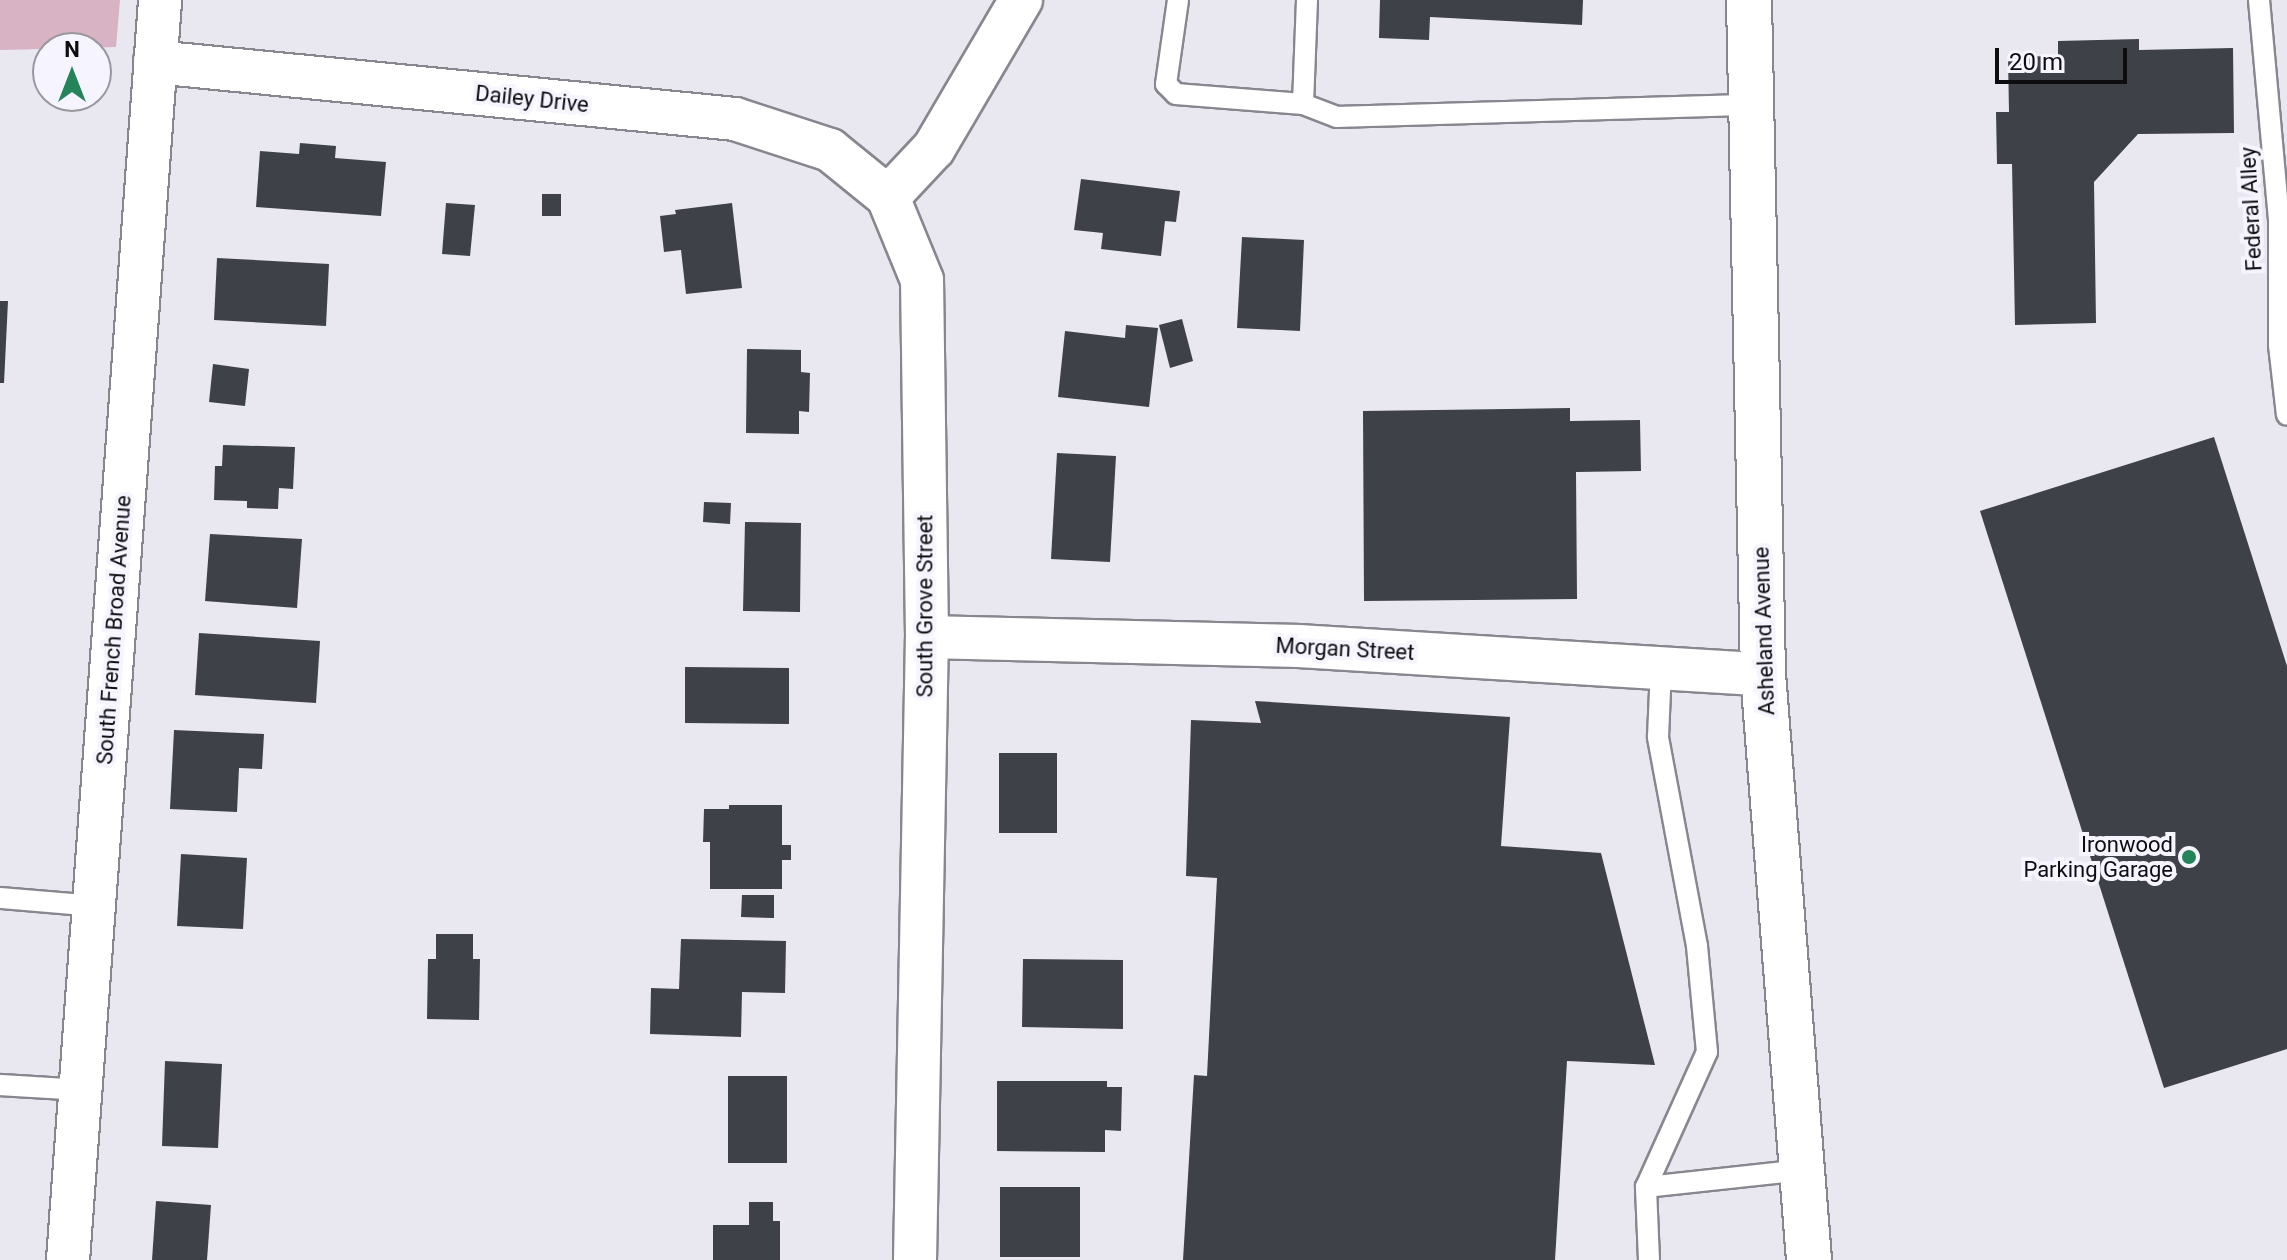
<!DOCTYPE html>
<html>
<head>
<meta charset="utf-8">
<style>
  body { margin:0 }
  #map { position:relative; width:2287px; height:1260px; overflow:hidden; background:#e9e7f0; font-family:Roboto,sans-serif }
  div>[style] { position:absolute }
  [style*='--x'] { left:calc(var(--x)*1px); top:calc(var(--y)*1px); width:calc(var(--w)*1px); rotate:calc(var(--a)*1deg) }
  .green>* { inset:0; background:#d7b3c3 }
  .building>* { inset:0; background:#3e4148 }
  .roads { filter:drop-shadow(2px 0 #88868f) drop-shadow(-2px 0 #88868f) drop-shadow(0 2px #88868f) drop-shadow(0 -2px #88868f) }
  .lane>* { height:20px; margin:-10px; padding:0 10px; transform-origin:10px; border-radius:10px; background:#fff }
  .street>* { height:42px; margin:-21px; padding:0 21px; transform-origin:21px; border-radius:21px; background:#fff }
  .secondary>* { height:44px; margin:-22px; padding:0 22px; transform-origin:22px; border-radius:22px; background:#fff }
  .dots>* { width:22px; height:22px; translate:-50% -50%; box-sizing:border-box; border:4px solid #f6f4fe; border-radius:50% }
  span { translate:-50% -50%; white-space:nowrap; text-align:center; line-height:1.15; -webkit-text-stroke:8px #f6f4fe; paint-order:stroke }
  .street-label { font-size:22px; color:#0d0c0f }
  .poi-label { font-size:22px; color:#0d0c0f }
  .right { translate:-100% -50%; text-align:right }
  .north { position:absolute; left:32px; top:32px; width:80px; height:80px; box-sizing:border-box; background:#f6f4fe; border:2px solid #99979e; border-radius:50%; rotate:0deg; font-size:22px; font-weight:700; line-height:32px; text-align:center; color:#0d0c0f }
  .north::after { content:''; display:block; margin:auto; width:28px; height:36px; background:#26845b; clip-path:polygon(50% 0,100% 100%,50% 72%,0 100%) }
  .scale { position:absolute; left:1995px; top:48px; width:132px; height:36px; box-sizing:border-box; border:4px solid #0d0c0f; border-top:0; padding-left:10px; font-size:24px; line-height:28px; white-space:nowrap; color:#0d0c0f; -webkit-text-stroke:6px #f6f4fe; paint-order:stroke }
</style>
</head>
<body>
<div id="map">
  <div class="green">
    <div style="clip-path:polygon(0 0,120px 0,116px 47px,0 50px)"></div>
  </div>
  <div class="building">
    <div style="clip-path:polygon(1380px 0,1583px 0,1582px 25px,1430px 17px,1429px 40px,1379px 38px)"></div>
    <div style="clip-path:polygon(2139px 39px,2139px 50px,2233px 48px,2234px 133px,2138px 134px,2094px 182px,2096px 323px,2015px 325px,2012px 164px,1997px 164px,1996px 112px,2009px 112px,2008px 57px,2058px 56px,2058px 41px)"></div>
    <div style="clip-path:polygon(300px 143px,336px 146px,335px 158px,386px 162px,381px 216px,256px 207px,260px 151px,299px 154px)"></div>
    <div style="clip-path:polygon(1081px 179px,1180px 191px,1176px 222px,1165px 221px,1161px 256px,1101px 249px,1103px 233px,1074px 230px)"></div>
    <div style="clip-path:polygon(542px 194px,561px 194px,561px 216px,542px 216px)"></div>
    <div style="clip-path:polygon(446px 203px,475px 205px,470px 256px,442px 254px)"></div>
    <div style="clip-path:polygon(732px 203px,742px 288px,686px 294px,681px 250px,664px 252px,660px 216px,676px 214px,675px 210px)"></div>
    <div style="clip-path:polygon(1242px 237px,1304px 240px,1300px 331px,1237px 328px)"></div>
    <div style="clip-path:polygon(217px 258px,329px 264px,326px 326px,214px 320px)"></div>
    <div style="clip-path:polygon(0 301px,8px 301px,4px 383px,0 383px)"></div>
    <div style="clip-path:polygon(1182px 319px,1193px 361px,1170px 368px,1159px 325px)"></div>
    <div style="clip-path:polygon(1126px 325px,1158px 328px,1149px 407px,1058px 397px,1065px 331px,1125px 338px)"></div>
    <div style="clip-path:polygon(747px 349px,801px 350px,801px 372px,810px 373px,809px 412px,799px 411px,799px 434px,746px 433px)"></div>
    <div style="clip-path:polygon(213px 364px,249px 369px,245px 406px,209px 402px)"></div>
    <div style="clip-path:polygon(1570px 408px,1570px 421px,1640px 420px,1641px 471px,1576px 472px,1577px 599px,1364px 601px,1363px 411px)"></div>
    <div style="clip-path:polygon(2214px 437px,2287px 666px,2287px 1049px,2164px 1088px,1980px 511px)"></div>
    <div style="clip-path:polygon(223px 445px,295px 447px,293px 489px,279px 488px,278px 509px,247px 508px,247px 501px,214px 500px,215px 466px,222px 466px)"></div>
    <div style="clip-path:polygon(1057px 453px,1116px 456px,1110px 562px,1051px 559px)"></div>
    <div style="clip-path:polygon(704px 502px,731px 503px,730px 524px,703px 522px)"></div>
    <div style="clip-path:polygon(745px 522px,801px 523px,800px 612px,743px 611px)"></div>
    <div style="clip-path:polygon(210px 534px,302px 539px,297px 608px,205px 601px)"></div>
    <div style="clip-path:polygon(199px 633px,320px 641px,316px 703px,195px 695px)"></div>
    <div style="clip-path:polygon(685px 667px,789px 668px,789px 724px,685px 723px)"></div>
    <div style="clip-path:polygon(1255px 701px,1510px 717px,1501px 846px,1601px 853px,1655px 1065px,1567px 1061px,1555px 1260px,1183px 1260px,1194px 1075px,1207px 1076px,1217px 878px,1186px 876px,1191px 720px,1261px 723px)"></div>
    <div style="clip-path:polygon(174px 730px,264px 734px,262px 769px,239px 768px,237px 812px,170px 809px)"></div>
    <div style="clip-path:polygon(999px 753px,1057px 753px,1057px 833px,999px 833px)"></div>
    <div style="clip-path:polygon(729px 805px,782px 805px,782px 845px,791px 845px,791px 860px,782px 860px,782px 889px,710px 889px,710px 842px,703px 842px,704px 809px,729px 809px)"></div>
    <div style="clip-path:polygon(181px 854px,247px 858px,243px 929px,177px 926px)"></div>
    <div style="clip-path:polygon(742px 895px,774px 895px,774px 918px,741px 917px)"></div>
    <div style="clip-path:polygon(436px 934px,473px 934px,473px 959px,480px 959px,479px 1020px,427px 1019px,428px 959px,436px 959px)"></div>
    <div style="clip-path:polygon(681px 939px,786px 941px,785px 993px,742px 992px,741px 1037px,650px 1034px,651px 988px,679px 989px)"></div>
    <div style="clip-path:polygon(1023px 959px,1123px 960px,1123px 1029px,1022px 1027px)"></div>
    <div style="clip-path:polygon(165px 1061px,222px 1064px,218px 1148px,162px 1146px)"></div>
    <div style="clip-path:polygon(728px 1076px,787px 1076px,787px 1163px,728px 1163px)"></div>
    <div style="clip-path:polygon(997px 1081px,1107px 1081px,1107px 1087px,1122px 1087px,1121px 1131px,1105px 1130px,1105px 1152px,997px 1151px)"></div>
    <div style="clip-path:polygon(1000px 1187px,1080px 1187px,1080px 1257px,1000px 1257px)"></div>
    <div style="clip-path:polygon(156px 1201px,211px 1205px,207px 1260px,152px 1260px)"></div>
    <div style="clip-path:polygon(749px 1202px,773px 1202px,773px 1221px,780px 1221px,780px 1260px,713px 1260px,713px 1225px,749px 1225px)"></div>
  </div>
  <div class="roads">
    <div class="lane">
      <div style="--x:1178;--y:0;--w:85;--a:98.1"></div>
      <div style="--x:1166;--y:84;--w:14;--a:45"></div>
      <div style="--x:1176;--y:94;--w:127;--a:4.5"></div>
      <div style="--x:1307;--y:0;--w:104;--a:92.2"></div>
      <div style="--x:1303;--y:104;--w:36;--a:21"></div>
      <div style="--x:1337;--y:117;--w:414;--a:-1.7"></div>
      <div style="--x:2259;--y:0;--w:221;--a:84.8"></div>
      <div style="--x:2279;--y:220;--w:125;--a:90"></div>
      <div style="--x:2279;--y:345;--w:70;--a:83.5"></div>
      <div style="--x:0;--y:898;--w:95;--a:4.8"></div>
      <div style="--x:0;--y:1085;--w:81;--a:3.5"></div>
      <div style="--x:1646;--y:1187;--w:157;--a:-6.2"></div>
      <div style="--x:1649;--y:1260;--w:73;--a:-92.4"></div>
      <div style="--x:1646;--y:1187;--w:148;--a:-65.7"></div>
      <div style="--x:1707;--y:1052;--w:106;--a:-95.4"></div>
      <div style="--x:1697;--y:946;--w:213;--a:-100.6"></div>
      <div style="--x:1658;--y:737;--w:69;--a:-87.5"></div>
    </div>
    <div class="street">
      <div style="--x:155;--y:62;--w:583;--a:5.61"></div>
      <div style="--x:735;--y:119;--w:100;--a:18.1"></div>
      <div style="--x:830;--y:150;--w:75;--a:39"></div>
      <div style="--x:927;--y:637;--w:372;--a:1.4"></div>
      <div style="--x:1299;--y:646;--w:465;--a:3.5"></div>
      <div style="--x:68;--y:1260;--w:1263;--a:-85.82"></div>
      <div style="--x:915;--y:1260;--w:623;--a:-88.9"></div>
      <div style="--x:927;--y:637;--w:357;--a:-90.8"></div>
      <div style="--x:922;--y:280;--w:90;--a:-112.3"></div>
      <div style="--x:888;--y:197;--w:67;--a:-46.8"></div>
      <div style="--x:934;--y:148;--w:172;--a:-59.6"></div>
    </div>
    <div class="secondary">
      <div style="--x:1749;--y:0;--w:674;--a:88.81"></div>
      <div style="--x:1763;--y:674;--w:588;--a:85.51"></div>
    </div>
  </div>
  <div class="dots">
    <div style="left:2189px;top:857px;background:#26845b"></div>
  </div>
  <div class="street-label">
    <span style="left:532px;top:99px;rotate:6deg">Dailey Drive</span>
    <span style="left:2251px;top:209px;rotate:-93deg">Federal Alley</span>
    <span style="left:925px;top:606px;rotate:-90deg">South Grove Street</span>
    <span style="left:114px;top:630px;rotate:-86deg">South French Broad Avenue</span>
    <span style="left:1764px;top:631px;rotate:-92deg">Asheland Avenue</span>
    <span style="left:1345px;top:649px;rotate:3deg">Morgan Street</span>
  </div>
  <div class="poi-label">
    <span class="right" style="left:2173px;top:857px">Ironwood<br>Parking Garage</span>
  </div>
  <div class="north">N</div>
  <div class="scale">20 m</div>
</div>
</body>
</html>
